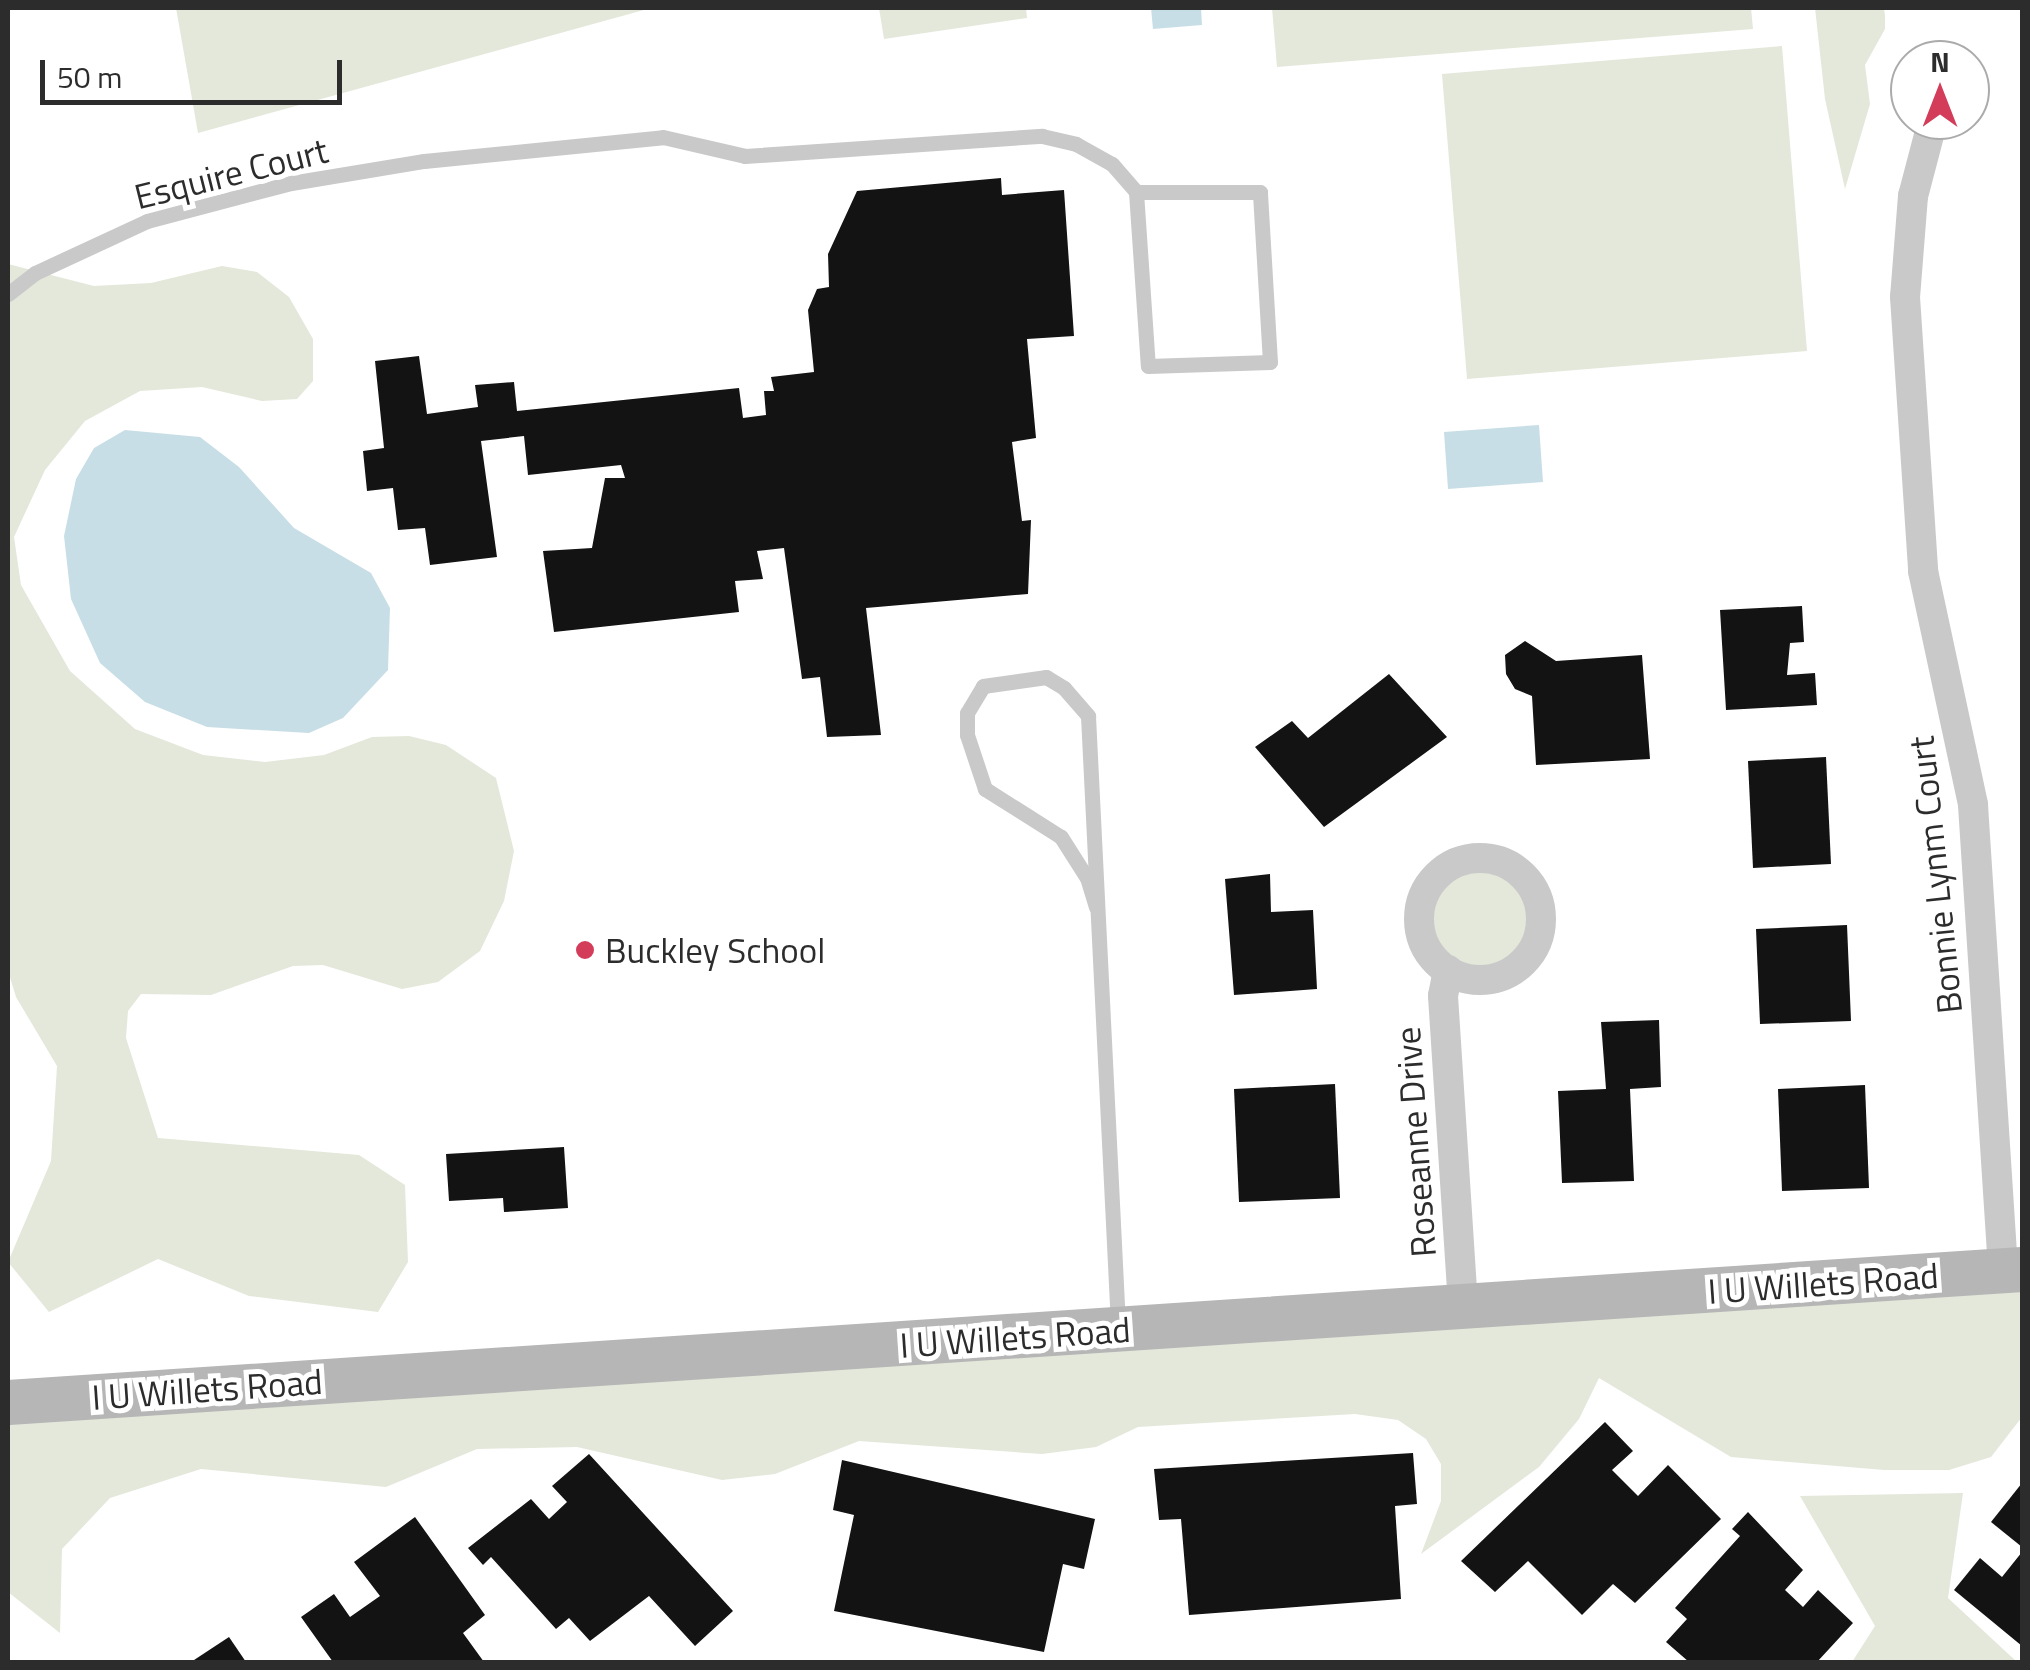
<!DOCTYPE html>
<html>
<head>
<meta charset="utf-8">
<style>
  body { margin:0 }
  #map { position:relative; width:2030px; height:1670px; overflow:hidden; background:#fff; font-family:"Titillium Web",sans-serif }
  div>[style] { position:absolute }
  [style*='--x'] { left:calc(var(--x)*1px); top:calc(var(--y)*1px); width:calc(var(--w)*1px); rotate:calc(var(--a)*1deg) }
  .green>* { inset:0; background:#e3e8da }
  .round { border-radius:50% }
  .water>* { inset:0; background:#c8dee6 }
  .building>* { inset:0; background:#131313 }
  .lane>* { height:15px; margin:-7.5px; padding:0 7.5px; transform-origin:7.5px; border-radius:7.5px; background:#c9c9c9 }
  .street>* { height:30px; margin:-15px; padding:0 15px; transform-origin:15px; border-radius:15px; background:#c9c9c9 }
  .street>.ring { margin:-15px; padding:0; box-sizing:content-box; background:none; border:30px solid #c9c9c9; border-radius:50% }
  .secondary>* { height:45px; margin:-22.5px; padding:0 22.5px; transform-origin:22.5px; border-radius:22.5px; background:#b6b6b6 }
  .dots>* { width:28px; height:28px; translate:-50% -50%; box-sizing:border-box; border:5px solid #fff; border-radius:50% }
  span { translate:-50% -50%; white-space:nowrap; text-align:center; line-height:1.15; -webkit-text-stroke:10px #fff; paint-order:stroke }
  .street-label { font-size:35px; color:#2c2c2c }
  .poi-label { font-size:35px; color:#2c2c2c }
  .left { translate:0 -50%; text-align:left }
  .frame { position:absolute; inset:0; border:10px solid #2c2c2c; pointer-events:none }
  .north { position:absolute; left:1890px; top:40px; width:100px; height:100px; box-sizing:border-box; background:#fff; border:2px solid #ababab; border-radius:50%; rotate:0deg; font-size:28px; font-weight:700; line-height:40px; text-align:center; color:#2c2c2c }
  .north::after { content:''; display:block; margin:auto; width:35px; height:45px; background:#d33d59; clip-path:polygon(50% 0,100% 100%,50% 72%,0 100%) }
  .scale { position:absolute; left:40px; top:60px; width:302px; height:45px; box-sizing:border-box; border:5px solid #2c2c2c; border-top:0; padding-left:12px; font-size:30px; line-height:35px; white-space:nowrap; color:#2c2c2c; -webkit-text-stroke:8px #fff; paint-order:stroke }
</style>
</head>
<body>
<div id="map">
  <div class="green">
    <div style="clip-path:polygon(176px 8px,651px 8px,198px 133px)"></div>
    <div style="clip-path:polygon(879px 8px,1026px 8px,1027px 18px,884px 39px)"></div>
    <div style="clip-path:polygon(1272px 8px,1751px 8px,1753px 29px,1277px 67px)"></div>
    <div style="clip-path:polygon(1815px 8px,1884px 8px,1885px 16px,1885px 29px,1865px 65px,1870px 104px,1845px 189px,1825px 99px)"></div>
    <div style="clip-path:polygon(1782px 46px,1807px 351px,1467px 379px,1442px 74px)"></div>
    <div style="clip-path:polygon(8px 264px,94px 286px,151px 283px,222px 266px,257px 272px,289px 297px,313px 339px,313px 381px,297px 399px,262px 401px,202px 387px,140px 391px,85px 421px,45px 470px,14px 537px,21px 585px,70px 671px,135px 729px,203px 755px,265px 762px,324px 755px,372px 737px,409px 736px,446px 745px,496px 778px,514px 851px,504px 901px,480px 951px,438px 982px,402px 989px,323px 965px,293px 966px,211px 995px,141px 994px,128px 1011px,126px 1038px,158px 1138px,359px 1155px,405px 1185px,408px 1262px,378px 1312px,249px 1296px,158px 1259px,49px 1312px,8px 1262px,51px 1161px,57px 1066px,16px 997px,8px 971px)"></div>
    <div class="round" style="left:1420px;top:859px;width:120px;height:120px"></div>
    <div style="clip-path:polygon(2022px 1285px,2022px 1417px,1991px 1457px,1949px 1470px,1884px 1470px,1731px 1457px,1599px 1378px,1579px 1419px,1539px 1467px,1421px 1554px,1441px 1501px,1441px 1464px,1426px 1439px,1398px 1420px,1355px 1414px,1138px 1427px,1096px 1447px,1042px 1454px,859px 1441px,775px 1474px,722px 1480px,577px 1447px,477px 1449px,386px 1487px,201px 1469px,110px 1498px,62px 1549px,60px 1633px,8px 1592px,8px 1415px)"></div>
    <div style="clip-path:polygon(1963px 1493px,1948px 1598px,2017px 1662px,1852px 1662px,1875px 1626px,1800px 1496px)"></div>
  </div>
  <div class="water">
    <div style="clip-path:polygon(1151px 8px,1201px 8px,1202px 25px,1153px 29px)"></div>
    <div style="clip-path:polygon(1539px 425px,1543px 482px,1448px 489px,1444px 432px)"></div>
    <div style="clip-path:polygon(125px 430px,200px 437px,239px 467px,294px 528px,371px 573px,390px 608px,388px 670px,343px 718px,309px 733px,207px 727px,145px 702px,100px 663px,71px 599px,64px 536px,76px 479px,94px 448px)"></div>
  </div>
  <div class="building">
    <div style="clip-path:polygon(1001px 178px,1002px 195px,1064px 190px,1074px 336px,1027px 339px,1036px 438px,1012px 442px,1022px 521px,1031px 520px,1028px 594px,866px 608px,881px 735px,827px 737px,820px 677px,802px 679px,784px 548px,757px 551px,763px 579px,735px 581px,739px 612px,554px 632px,543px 551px,592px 548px,605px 478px,625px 478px,621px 465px,528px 475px,524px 436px,481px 441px,497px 557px,430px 565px,425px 528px,398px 530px,393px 488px,367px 491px,363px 451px,384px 448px,375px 361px,419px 356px,427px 414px,478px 407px,475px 385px,514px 382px,517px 411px,739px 388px,743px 418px,766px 415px,764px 391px,774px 391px,771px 377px,814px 372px,808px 310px,817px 289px,829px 287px,828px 254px,857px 191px)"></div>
    <div style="clip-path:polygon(1802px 606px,1804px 642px,1790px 643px,1787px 675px,1815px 673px,1817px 705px,1726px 710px,1720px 610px)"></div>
    <div style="clip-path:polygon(1525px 641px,1556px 661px,1642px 655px,1650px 759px,1536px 765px,1532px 696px,1515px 689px,1506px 674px,1505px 655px)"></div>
    <div style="clip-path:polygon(1389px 674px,1447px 737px,1324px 827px,1255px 747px,1292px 721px,1308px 738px)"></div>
    <div style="clip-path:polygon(1826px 757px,1831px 864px,1753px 868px,1748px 761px)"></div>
    <div style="clip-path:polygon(1270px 874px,1271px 912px,1313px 910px,1317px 989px,1234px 995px,1225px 879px)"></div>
    <div style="clip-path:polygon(1847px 925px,1851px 1021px,1760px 1024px,1756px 929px)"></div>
    <div style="clip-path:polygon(1659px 1020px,1661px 1087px,1630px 1089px,1634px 1181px,1562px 1183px,1558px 1091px,1606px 1089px,1601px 1022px)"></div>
    <div style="clip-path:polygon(1335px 1084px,1340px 1198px,1239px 1202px,1234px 1089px)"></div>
    <div style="clip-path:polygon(1865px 1085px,1869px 1188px,1782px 1191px,1778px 1089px)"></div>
    <div style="clip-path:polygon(564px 1147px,568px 1208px,504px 1212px,503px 1198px,449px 1201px,446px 1154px)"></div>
    <div style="clip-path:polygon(1605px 1422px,1633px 1451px,1612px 1470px,1638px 1496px,1668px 1465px,1721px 1519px,1635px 1603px,1613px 1584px,1582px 1615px,1528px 1561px,1495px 1592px,1461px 1561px)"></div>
    <div style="clip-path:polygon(1413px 1453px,1417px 1504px,1395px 1506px,1401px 1599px,1189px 1615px,1181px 1519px,1159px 1520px,1154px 1469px)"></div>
    <div style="clip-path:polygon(589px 1454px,733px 1611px,695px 1646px,649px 1596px,590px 1641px,569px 1618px,556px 1629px,491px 1557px,483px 1565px,468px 1548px,531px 1499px,549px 1519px,567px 1502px,552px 1486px)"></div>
    <div style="clip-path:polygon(842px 1460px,1095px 1519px,1084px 1569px,1063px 1564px,1044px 1652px,834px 1611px,854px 1515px,833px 1510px)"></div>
    <div style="clip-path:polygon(2022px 1483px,2022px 1547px,1991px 1522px)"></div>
    <div style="clip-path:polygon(1748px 1512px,1803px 1570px,1785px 1590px,1803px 1607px,1818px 1590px,1853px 1623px,1817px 1662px,1689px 1662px,1666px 1642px,1687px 1619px,1675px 1608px,1740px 1536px,1732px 1529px)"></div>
    <div style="clip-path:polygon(415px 1517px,485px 1615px,463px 1633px,484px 1662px,333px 1662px,301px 1617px,334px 1594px,350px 1617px,380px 1596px,354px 1562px)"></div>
    <div style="clip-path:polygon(2022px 1552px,2022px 1646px,1954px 1590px,1980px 1558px,2002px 1577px)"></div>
    <div style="clip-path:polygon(229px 1637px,246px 1662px,191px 1662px)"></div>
  </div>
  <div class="lane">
    <div style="--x:8;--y:294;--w:34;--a:-38"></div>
    <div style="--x:35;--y:273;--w:123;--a:-24.9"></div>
    <div style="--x:147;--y:221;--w:149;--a:-14.8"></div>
    <div style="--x:291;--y:183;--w:135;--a:-9.4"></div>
    <div style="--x:424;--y:161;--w:240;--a:-5.7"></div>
    <div style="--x:663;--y:137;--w:84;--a:13"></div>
    <div style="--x:745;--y:156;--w:298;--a:-3.9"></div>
    <div style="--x:1042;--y:136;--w:35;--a:13"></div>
    <div style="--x:1076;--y:144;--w:41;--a:29.1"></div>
    <div style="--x:1112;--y:164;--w:37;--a:49"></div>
    <div style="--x:1136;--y:192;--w:174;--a:86.1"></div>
    <div style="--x:1148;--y:366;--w:122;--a:-1.9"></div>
    <div style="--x:1270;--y:362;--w:170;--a:-93.4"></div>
    <div style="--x:1260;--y:192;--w:124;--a:180"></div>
    <div style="--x:1096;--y:907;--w:30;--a:-107"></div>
    <div style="--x:1087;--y:878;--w:49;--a:-122.4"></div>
    <div style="--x:1061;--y:837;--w:90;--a:-147.7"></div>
    <div style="--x:985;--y:789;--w:57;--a:-108.4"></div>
    <div style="--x:967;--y:735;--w:22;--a:-90"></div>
    <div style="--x:967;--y:713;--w:31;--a:-59"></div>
    <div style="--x:983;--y:686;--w:64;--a:-8.1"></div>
    <div style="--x:1046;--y:677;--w:21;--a:31"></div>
    <div style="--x:1064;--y:688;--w:37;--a:49"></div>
    <div style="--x:1088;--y:716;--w:611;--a:87.18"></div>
  </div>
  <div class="street">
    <div style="--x:1933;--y:120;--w:79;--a:104.7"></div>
    <div style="--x:1913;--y:196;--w:101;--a:94.5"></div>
    <div style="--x:1905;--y:297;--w:275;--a:86.2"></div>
    <div style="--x:1923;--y:571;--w:239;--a:77.9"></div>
    <div style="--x:1973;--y:805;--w:466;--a:86.3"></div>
    <div class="ring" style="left:1419px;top:858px;width:92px;height:92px"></div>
    <div style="--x:1448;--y:970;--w:26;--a:101"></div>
    <div style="--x:1443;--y:996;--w:314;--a:86.3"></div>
  </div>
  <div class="secondary">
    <div style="--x:8;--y:1402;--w:2018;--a:-3.78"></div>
  </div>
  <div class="dots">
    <div style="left:585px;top:950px;background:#d33d59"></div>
  </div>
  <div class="street-label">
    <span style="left:231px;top:173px;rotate:-14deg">Esquire Court</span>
    <span style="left:1935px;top:875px;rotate:-96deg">Bonnie Lynm Court</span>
    <span style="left:1415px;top:1142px;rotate:-94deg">Roseanne Drive</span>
    <span style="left:1823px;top:1283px;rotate:-4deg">I U Willets Road</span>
    <span style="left:1015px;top:1337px;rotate:-4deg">I U Willets Road</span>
    <span style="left:207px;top:1389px;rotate:-4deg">I U Willets Road</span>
  </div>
  <div class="poi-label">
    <span class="left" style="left:605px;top:950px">Buckley School</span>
  </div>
  <div class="frame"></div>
  <div class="north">N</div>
  <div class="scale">50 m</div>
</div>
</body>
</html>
